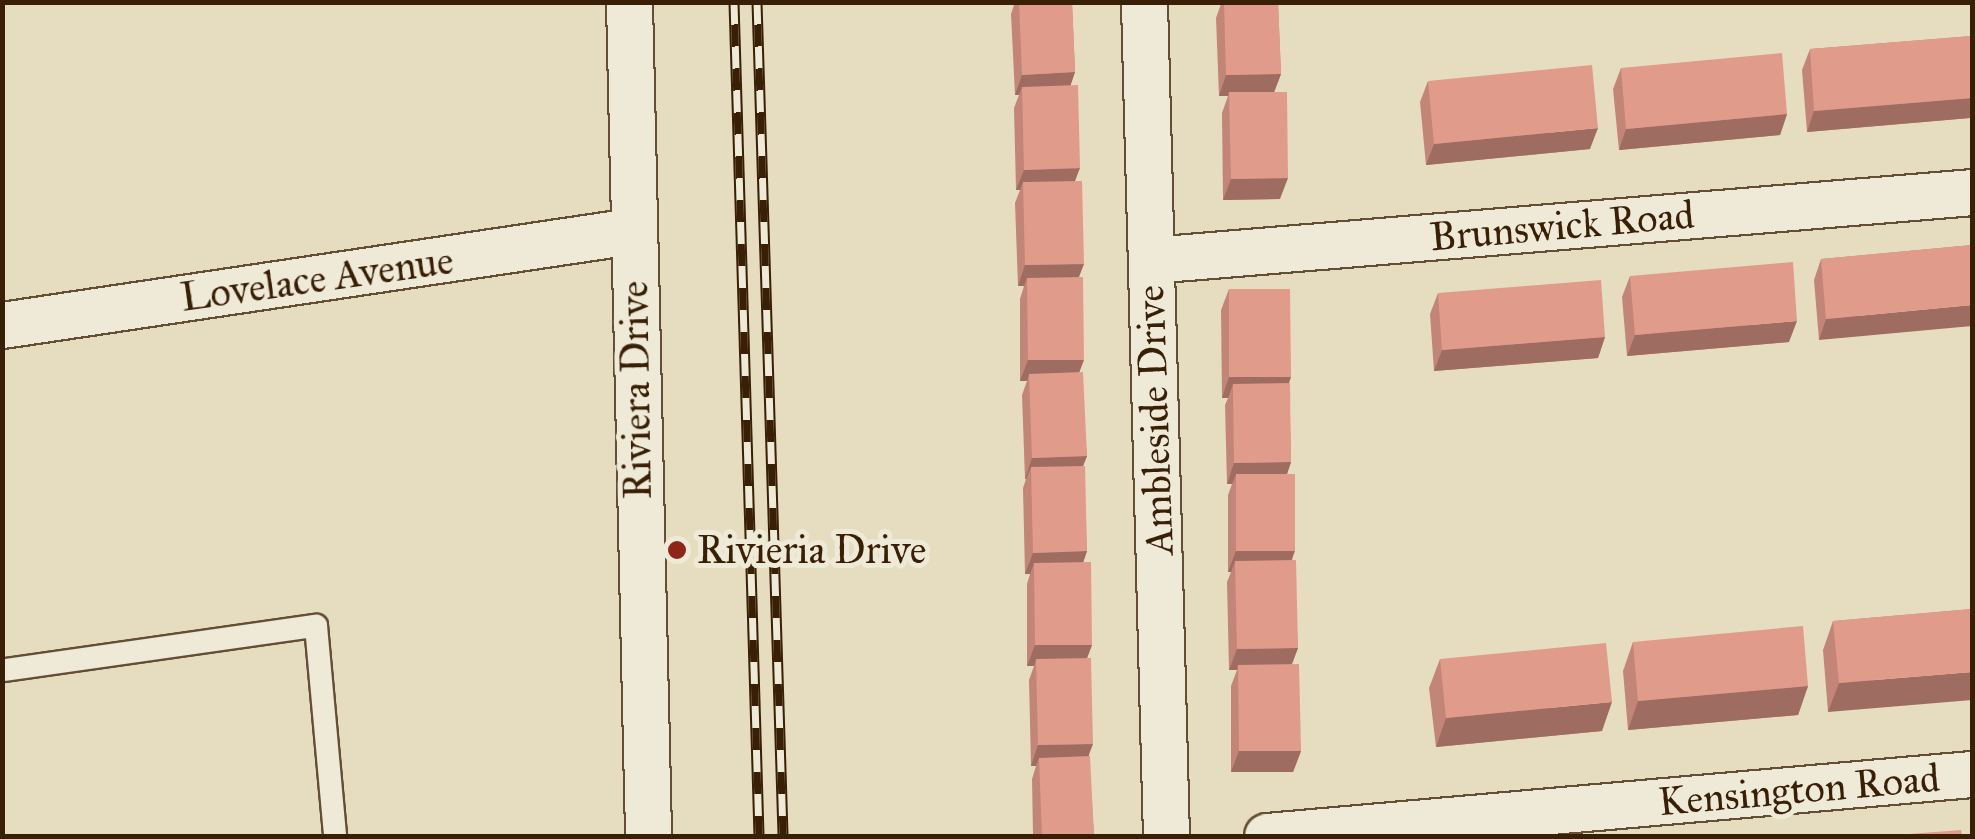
<!DOCTYPE html>
<html>
<head>
<meta charset="utf-8">
<style>
  body { margin:0 }
  #map { position:relative; width:1975px; height:839px; overflow:hidden; background:#e6ddc1; font-family:"IM FELL Great Primer",serif }
  div>[style] { position:absolute }
  [style*='--x'] { left:calc(var(--x)*1px); top:calc(var(--y)*1px); width:calc(var(--w)*1px); rotate:calc(var(--a)*1deg) }
  .roads { filter:drop-shadow(2px 0 #644e34) drop-shadow(-2px 0 #644e34) drop-shadow(0 2px #644e34) drop-shadow(0 -2px #644e34) }
  .service>* { height:22px; margin:-11px; padding:0 11px; transform-origin:11px; border-radius:11px; background:#efe9d7 }
  .minor>* { height:45px; margin:-22.5px; padding:0 22.5px; transform-origin:22.5px; border-radius:22.5px; background:#efe9d7 }
  .rail>* { height:11px; margin-top:-5.5px; transform-origin:0; background:repeating-linear-gradient(90deg,#efe9d7 0 22px,#381f05 0 44px); box-sizing:border-box; border-block:2px solid #381f05 }
  .wall>* { inset:0; background:#c28578 }
  .shaded-wall>* { inset:0; background:#9e6c61 }
  .building>* { inset:0; background:#e19b8b }
  .dots>* { width:28px; height:28px; translate:-50% -50%; box-sizing:border-box; border:5px solid #efe9d7; border-radius:50% }
  span { translate:-50% -50%; white-space:nowrap; text-align:center; line-height:1.15; -webkit-text-stroke:10px #efe9d7; paint-order:stroke }
  .street-label { font-size:40px; color:#381f05 }
  .poi-label { font-size:40px; color:#381f05 }
  .left { translate:0 -50%; text-align:left }
  .frame { position:absolute; inset:0; border:5px solid #381f05; pointer-events:none }
</style>
</head>
<body>
<div id="map">
  <div class="roads">
    <div class="service">
      <div style="--x:5;--y:670;--w:314;--a:-8.1"></div>
      <div style="--x:316;--y:626;--w:211;--a:84.8"></div>
    </div>
    <div class="minor">
      <div style="--x:629;--y:2;--w:834;--a:88.69"></div>
      <div style="--x:1144;--y:2;--w:834;--a:88.49"></div>
      <div style="--x:1151;--y:260;--w:824;--a:-4.73"></div>
      <div style="--x:2;--y:325;--w:637;--a:-8.49"></div>
      <div style="--x:1267;--y:836;--w:708;--a:-5.03"></div>
    </div>
  </div>
  <div class="rail">
    <div style="--x:734;--y:2;--w:834;--a:88.28"></div>
    <div style="--x:757;--y:2;--w:834;--a:88.21"></div>
  </div>
  <div class="wall">
    <div style="clip-path:polygon(1015px 2px,1072px 2px,1075px 72px,1070px 86px,1079px 277px,1079px 372px,1087px 456px,1083px 466px,1087px 551px,1083px 562px,1092px 645px,1087px 658px,1089px 756px,1094px 836px,1033px 836px,1032px 779px,1036px 766px,1031px 766px,1029px 680px,1034px 666px,1027px 666px,1027px 584px,1030px 574px,1025px 574px,1023px 488px,1026px 479px,1025px 479px,1022px 395px,1027px 381px,1020px 381px,1020px 299px,1024px 286px,1018px 286px,1015px 203px,1020px 190px,1016px 190px,1014px 108px,1019px 95px,1015px 95px,1011px 14px)"></div>
    <div style="clip-path:polygon(1215px 2px,1278px 2px,1281px 74px,1274px 92px,1280px 199px,1223px 200px,1222px 113px,1228px 96px,1219px 96px,1216px 18px,1221px 4px,1215px 4px)"></div>
    <div style="clip-path:polygon(1972px 36px,1972px 110px,1970px 118px,1807px 132px,1802px 70px,1810px 49px)"></div>
    <div style="clip-path:polygon(1621px 68px,1787px 114px,1780px 135px,1619px 150px,1613px 89px)"></div>
    <div style="clip-path:polygon(1428px 81px,1590px 149px,1426px 165px,1420px 102px)"></div>
    <div style="clip-path:polygon(1972px 245px,1819px 340px,1814px 280px,1821px 259px)"></div>
    <div style="clip-path:polygon(1630px 276px,1789px 342px,1627px 356px,1622px 297px)"></div>
    <div style="clip-path:polygon(1229px 289px,1289px 383px,1291px 462px,1287px 474px,1298px 648px,1292px 664px,1301px 751px,1293px 772px,1231px 772px,1231px 686px,1237px 670px,1229px 670px,1227px 582px,1231px 572px,1228px 572px,1228px 495px,1232px 484px,1227px 484px,1225px 405px,1228px 398px,1222px 398px,1221px 310px)"></div>
    <div style="clip-path:polygon(1438px 293px,1605px 337px,1598px 358px,1434px 371px,1430px 314px)"></div>
    <div style="clip-path:polygon(1972px 609px,1828px 712px,1823px 650px,1833px 621px)"></div>
    <div style="clip-path:polygon(1633px 642px,1808px 686px,1798px 715px,1628px 730px,1623px 671px)"></div>
    <div style="clip-path:polygon(1440px 659px,1602px 731px,1436px 747px,1429px 688px)"></div>
  </div>
  <div class="shaded-wall">
    <div style="clip-path:polygon(1075px 72px,1068px 93px,1022px 87px,1019px 95px,1015px 95px,1022px 75px)"></div>
    <div style="clip-path:polygon(1281px 74px,1273px 95px,1229px 92px,1228px 96px,1219px 96px,1226px 75px)"></div>
    <div style="clip-path:polygon(1972px 98px,1972px 110px,1970px 118px,1807px 132px,1814px 111px)"></div>
    <div style="clip-path:polygon(1787px 114px,1780px 135px,1619px 150px,1626px 129px)"></div>
    <div style="clip-path:polygon(1598px 128px,1590px 149px,1426px 165px,1434px 144px)"></div>
    <div style="clip-path:polygon(1080px 168px,1072px 189px,1023px 182px,1020px 190px,1016px 190px,1024px 170px)"></div>
    <div style="clip-path:polygon(1288px 178px,1280px 199px,1223px 200px,1231px 179px)"></div>
    <div style="clip-path:polygon(1084px 264px,1076px 285px,1027px 278px,1024px 286px,1018px 286px,1025px 265px)"></div>
    <div style="clip-path:polygon(1972px 305px,1972px 326px,1819px 340px,1826px 319px)"></div>
    <div style="clip-path:polygon(1797px 321px,1789px 342px,1627px 356px,1635px 335px)"></div>
    <div style="clip-path:polygon(1605px 337px,1598px 358px,1434px 371px,1442px 350px)"></div>
    <div style="clip-path:polygon(1028px 360px,1084px 360px,1076px 381px,1029px 374px,1027px 381px,1020px 381px)"></div>
    <div style="clip-path:polygon(1229px 377px,1291px 377px,1284px 398px,1233px 384px,1228px 398px,1222px 398px)"></div>
    <div style="clip-path:polygon(1087px 456px,1079px 476px,1031px 467px,1026px 479px,1025px 479px,1032px 458px)"></div>
    <div style="clip-path:polygon(1291px 462px,1284px 483px,1236px 474px,1232px 484px,1227px 484px,1234px 463px)"></div>
    <div style="clip-path:polygon(1087px 551px,1080px 572px,1034px 563px,1030px 574px,1025px 574px,1033px 553px)"></div>
    <div style="clip-path:polygon(1236px 551px,1295px 551px,1287px 572px,1235px 561px,1231px 572px,1228px 572px)"></div>
    <div style="clip-path:polygon(1035px 645px,1092px 645px,1084px 666px,1036px 659px,1034px 666px,1027px 666px)"></div>
    <div style="clip-path:polygon(1298px 648px,1290px 669px,1238px 665px,1237px 670px,1229px 670px,1237px 649px)"></div>
    <div style="clip-path:polygon(1972px 672px,1972px 700px,1828px 712px,1839px 683px)"></div>
    <div style="clip-path:polygon(1808px 686px,1798px 715px,1628px 730px,1638px 701px)"></div>
    <div style="clip-path:polygon(1612px 702px,1602px 731px,1436px 747px,1446px 718px)"></div>
    <div style="clip-path:polygon(1093px 744px,1085px 765px,1039px 758px,1036px 766px,1031px 766px,1038px 745px)"></div>
    <div style="clip-path:polygon(1239px 751px,1301px 751px,1293px 772px,1231px 772px)"></div>
  </div>
  <div class="building">
    <div style="clip-path:polygon(1019px 2px,1072px 2px,1075px 72px,1022px 75px)"></div>
    <div style="clip-path:polygon(1224px 2px,1278px 2px,1281px 74px,1226px 75px)"></div>
    <div style="clip-path:polygon(1972px 36px,1972px 98px,1814px 111px,1810px 49px)"></div>
    <div style="clip-path:polygon(1782px 53px,1787px 114px,1626px 129px,1621px 68px)"></div>
    <div style="clip-path:polygon(1592px 65px,1598px 128px,1434px 144px,1428px 81px)"></div>
    <div style="clip-path:polygon(1078px 85px,1080px 168px,1024px 170px,1022px 87px)"></div>
    <div style="clip-path:polygon(1229px 92px,1287px 92px,1288px 178px,1231px 179px)"></div>
    <div style="clip-path:polygon(1082px 181px,1084px 264px,1025px 265px,1023px 182px)"></div>
    <div style="clip-path:polygon(1972px 245px,1972px 305px,1826px 319px,1821px 259px)"></div>
    <div style="clip-path:polygon(1793px 262px,1797px 321px,1635px 335px,1630px 276px)"></div>
    <div style="clip-path:polygon(1083px 277px,1084px 360px,1028px 360px,1027px 278px)"></div>
    <div style="clip-path:polygon(1601px 280px,1605px 337px,1442px 350px,1438px 293px)"></div>
    <div style="clip-path:polygon(1229px 289px,1290px 289px,1291px 377px,1229px 377px)"></div>
    <div style="clip-path:polygon(1083px 372px,1087px 456px,1032px 458px,1029px 374px)"></div>
    <div style="clip-path:polygon(1290px 383px,1291px 462px,1234px 463px,1233px 384px)"></div>
    <div style="clip-path:polygon(1085px 466px,1087px 551px,1033px 553px,1031px 467px)"></div>
    <div style="clip-path:polygon(1236px 474px,1295px 474px,1295px 551px,1236px 551px)"></div>
    <div style="clip-path:polygon(1296px 560px,1298px 648px,1237px 649px,1235px 561px)"></div>
    <div style="clip-path:polygon(1091px 562px,1092px 645px,1035px 645px,1034px 563px)"></div>
    <div style="clip-path:polygon(1972px 609px,1972px 672px,1839px 683px,1833px 621px)"></div>
    <div style="clip-path:polygon(1803px 626px,1808px 686px,1638px 701px,1633px 642px)"></div>
    <div style="clip-path:polygon(1606px 643px,1612px 702px,1446px 718px,1440px 659px)"></div>
    <div style="clip-path:polygon(1091px 658px,1093px 744px,1038px 745px,1036px 659px)"></div>
    <div style="clip-path:polygon(1299px 664px,1301px 751px,1239px 751px,1238px 665px)"></div>
    <div style="clip-path:polygon(1090px 756px,1094px 836px,1042px 836px,1039px 758px)"></div>
    <div style="clip-path:polygon(1961px 830px,1962px 836px,1883px 836px)"></div>
  </div>
  <div class="dots">
    <div style="left:677px;top:550px;background:#8f2418"></div>
  </div>
  <div class="street-label">
    <span style="left:1562px;top:226px;rotate:-5deg">Brunswick Road</span>
    <span style="left:317px;top:279px;rotate:-8deg">Lovelace Avenue</span>
    <span style="left:636px;top:390px;rotate:-91deg">Riviera Drive</span>
    <span style="left:1155px;top:420px;rotate:-92deg">Ambleside Drive</span>
    <span style="left:1799px;top:790px;rotate:-5deg">Kensington Road</span>
  </div>
  <div class="poi-label">
    <span class="left" style="left:697px;top:550px">Rivieria Drive</span>
  </div>
  <div class="frame"></div>
</div>
</body>
</html>
